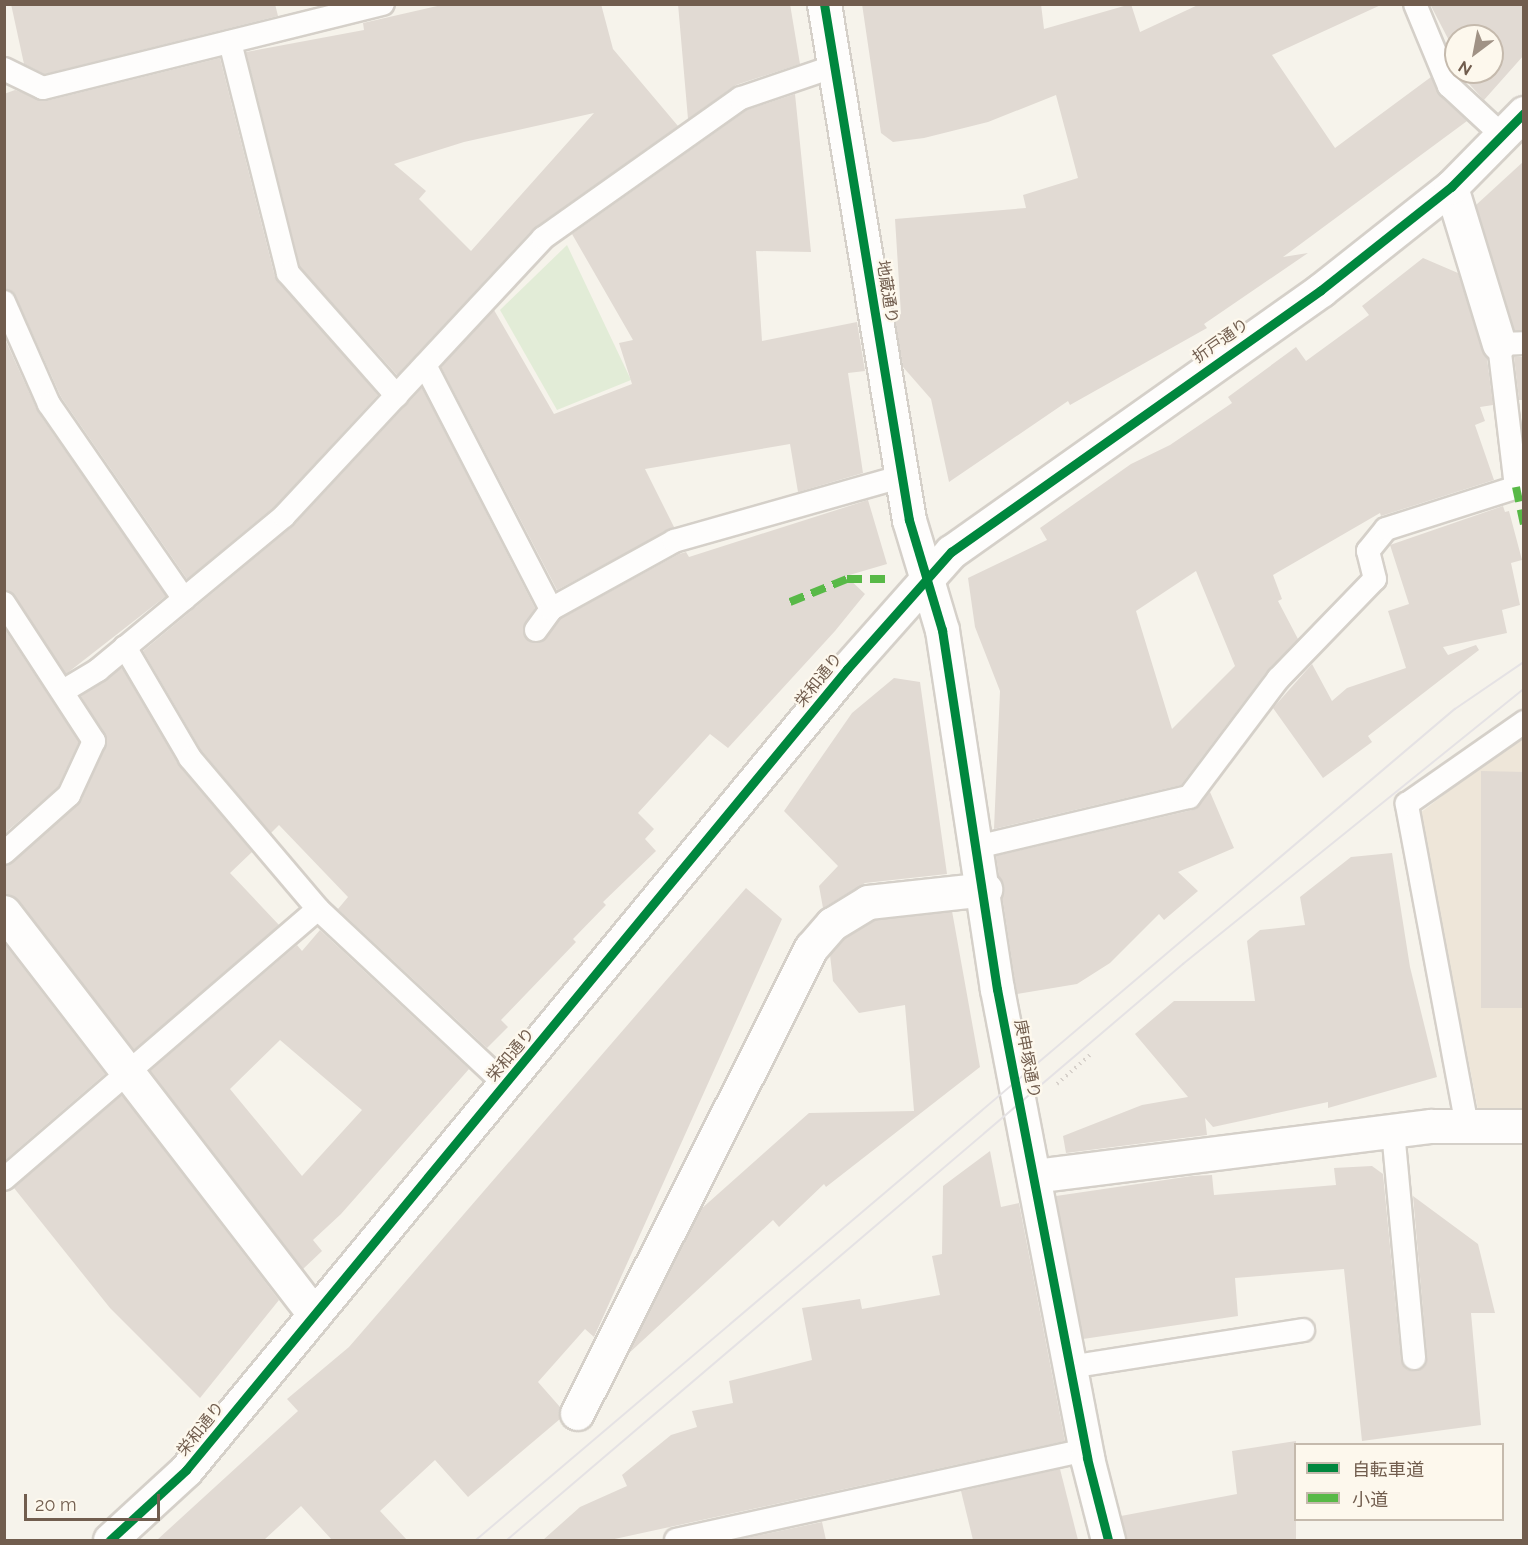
<!DOCTYPE html>
<html>
<head>
<meta charset="utf-8">
<style>
  body { margin:0 }
  #map { position:relative; width:1528px; height:1545px; overflow:hidden; background:#f6f3eb; font-family:Raleway,"Noto Sans JP",sans-serif }
  div>[style] { position:absolute }
  [style*='--x'] { left:calc(var(--x)*1px); top:calc(var(--y)*1px); width:calc(var(--w)*1px); rotate:calc(var(--a)*1deg) }
  .residential>* { inset:0; background:#eee6d9 }
  .green>* { inset:0; background:#e2ecd7 }
  .building>* { inset:0; background:#e1dad3 }
  .path>* { height:4px; margin-top:-2px; transform-origin:0; background:repeating-linear-gradient(90deg,#d7d1cb 0 1.5px,transparent 0 6px) }
  .roads { filter:drop-shadow(2px 0 #d5d0c9) drop-shadow(-2px 0 #d5d0c9) drop-shadow(0 2px #d5d0c9) drop-shadow(0 -2px #d5d0c9) }
  .service>* { height:22px; margin:-11px; padding:0 11px; transform-origin:11px; border-radius:11px; background:#fefdfc }
  .minor>* { height:33px; margin:-16.5px; padding:0 16.5px; transform-origin:16.5px; border-radius:16.5px; background:#fefdfc }
  .tertiary>* { height:33px; margin:-16.5px; padding:0 16.5px; transform-origin:16.5px; border-radius:16.5px; background:#fefdfc }
  .tram>* { height:1.5px; margin:-0.75px; padding:0 0.75px; transform-origin:0.75px; border-radius:0.75px; background:#e5e2e4 }
  .quiet>* { height:8px; margin-top:-4px; transform-origin:0; background:repeating-linear-gradient(90deg,#58b947 0 15px,transparent 0 23px) }
  .cycleway>* { height:9px; margin:-4.5px; padding:0 4.5px; transform-origin:4.5px; border-radius:4.5px; background:#00873e }
  span { translate:-50% -50%; white-space:nowrap; text-align:center; line-height:1.15; -webkit-text-stroke:4.5px #fdf8ed; paint-order:stroke }
  .street-label { font-size:16px; color:#715d4e }
  .frame { position:absolute; inset:0; border:6px solid #715d4e; pointer-events:none }
  .legend { position:absolute; left:1294px; top:1443px; width:210px; height:78px; box-sizing:border-box; background:#fdf8ed; border:2px solid #c5baad; margin:0; padding:8px 10px; list-style:none; font-size:18px; color:#715d4e }
  .legend li { display:flex; align-items:center; gap:12px; height:30px }
  .legend b { width:30px; border:2px solid #c5baad }
  .north { position:absolute; left:1444px; top:24px; width:60px; height:60px; box-sizing:border-box; background:#fdf8ed; border:2px solid #c5baad; border-radius:50%; rotate:212deg; font-size:16px; font-weight:700; line-height:24px; text-align:center; color:#715d4e }
  .north::after { content:''; display:block; margin:auto; width:21px; height:27px; background:#a09285; clip-path:polygon(50% 0,100% 100%,50% 72%,0 100%) }
  .scale { position:absolute; left:24px; top:1494px; width:136px; height:27px; box-sizing:border-box; border:3px solid #715d4e; border-top:0; padding-left:8px; font-size:18px; line-height:21px; white-space:nowrap; color:#715d4e; -webkit-text-stroke:4px #fdf8ed; paint-order:stroke }
</style>
</head>
<body>
<div id="map">
  <div class="residential">
    <div style="clip-path:polygon(1523px 734px,1523px 1110px,1478px 1110px,1420px 813px)"></div>
  </div>
  <div class="green">
    <div style="clip-path:polygon(567px 245px,631px 380px,557px 410px,500px 310px)"></div>
  </div>
  <div class="building">
    <div style="clip-path:polygon(11px 4px,275px 4px,278px 16px,45px 74px,24px 64px)"></div>
    <div style="clip-path:polygon(evenodd,446px 4px,601px 4px,613px 49px,678px 126px,533px 229px,397px 375px,300px 267px,246px 52px,364px 30px,363px 23px,446px 4px,594px 113px,471px 251px,419px 199px,426px 191px,394px 164px,464px 142px,594px 113px)"></div>
    <div style="clip-path:polygon(678px 4px,790px 4px,800px 64px,736px 85px,688px 119px)"></div>
    <div style="clip-path:polygon(862px 4px,1041px 4px,1044px 29px,1131px 4px,1140px 32px,1200px 4px,1383px 4px,1272px 55px,1335px 148px,1431px 77px,1440px 96px,1467px 121px,1283px 257px,1308px 253px,1204px 324px,1207px 328px,1070px 405px,1068px 401px,949px 482px,931px 399px,903px 367px,894px 315px,901px 314px,895px 219px,1026px 208px,1023px 195px,1078px 178px,1056px 95px,988px 122px,924px 138px,893px 142px,881px 133px)"></div>
    <div style="clip-path:polygon(1430px 4px,1524px 4px,1524px 55px,1484px 100px,1458px 72px,1492px 72px,1492px 36px,1456px 36px,1456px 54px)"></div>
    <div style="clip-path:polygon(220px 58px,275px 277px,378px 395px,275px 506px,187px 579px,61px 397px,16px 297px,4px 289px,4px 94px,15px 90px,46px 101px)"></div>
    <div style="clip-path:polygon(795px 94px,811px 252px,756px 251px,762px 341px,857px 322px,865px 371px,848px 373px,863px 473px,798px 492px,790px 444px,645px 469px,674px 527px,557px 590px,441px 367px,494px 310px,554px 414px,632px 384px,619px 343px,633px 340px,572px 234px,747px 110px)"></div>
    <div style="clip-path:polygon(1524px 161px,1524px 330px,1514px 330px,1476px 205px)"></div>
    <div style="clip-path:polygon(evenodd,1423px 258px,1458px 273px,1487px 358px,1493px 405px,1480px 407px,1485px 421px,1475px 425px,1494px 480px,1381px 516px,1380px 513px,1273px 575px,1282px 599px,1278px 601px,1298px 639px,1267px 671px,1181px 785px,994px 829px,1000px 691px,975px 627px,968px 578px,1047px 540px,1040px 528px,1131px 464px,1170px 445px,1232px 403px,1228px 397px,1296px 347px,1306px 361px,1369px 315px,1362px 306px,1423px 258px,1196px 571px,1235px 666px,1172px 729px,1136px 611px,1196px 571px)"></div>
    <div style="clip-path:polygon(4px 337px,38px 412px,166px 596px,66px 674px,15px 596px,4px 590px)"></div>
    <div style="clip-path:polygon(1514px 357px,1524px 357px,1524px 400px,1519px 400px)"></div>
    <div style="clip-path:polygon(422px 388px,535px 608px,523px 628px,529px 641px,542px 642px,560px 619px,679px 554px,686px 552px,689px 557px,868px 500px,887px 564px,846px 576px,865px 594px,835px 631px,728px 748px,710px 734px,638px 813px,654px 829px,645px 839px,656px 851px,603px 902px,606px 905px,573px 939px,576px 942px,501px 1020px,508px 1027px,487px 1048px,338px 909px,348px 897px,279px 825px,271px 833px,201px 750px,143px 651px,293px 526px)"></div>
    <div style="clip-path:polygon(1503px 506px,1505px 512px,1509px 511px,1522px 560px,1511px 563px,1520px 605px,1502px 610px,1507px 633px,1443px 647px,1448px 655px,1476px 645px,1479px 650px,1368px 736px,1372px 742px,1323px 778px,1273px 708px,1312px 664px,1332px 701px,1347px 688px,1406px 668px,1388px 611px,1409px 604px,1390px 545px)"></div>
    <div style="clip-path:polygon(4px 628px,79px 742px,58px 787px,4px 834px)"></div>
    <div style="clip-path:polygon(122px 668px,180px 767px,252px 852px,230px 873px,279px 925px,134px 1050px,19px 901px,4px 894px,4px 866px,81px 801px,107px 741px,81px 696px)"></div>
    <div style="clip-path:polygon(894px 678px,920px 682px,947px 874px,865px 883px,823px 908px,819px 886px,838px 866px,784px 811px,852px 713px)"></div>
    <div style="clip-path:polygon(1481px 771px,1524px 772px,1524px 1008px,1481px 1008px)"></div>
    <div style="clip-path:polygon(1210px 792px,1234px 848px,1178px 872px,1198px 891px,1164px 920px,1159px 914px,1110px 963px,1077px 984px,1017px 994px,996px 856px,1192px 810px)"></div>
    <div style="clip-path:polygon(1392px 853px,1410px 967px,1437px 1077px,1328px 1108px,1328px 1102px,1213px 1127px,1205px 1118px,1207px 1135px,1066px 1153px,1063px 1136px,1142px 1105px,1188px 1097px,1135px 1034px,1174px 1001px,1255px 1001px,1247px 941px,1260px 930px,1305px 925px,1300px 897px,1351px 857px)"></div>
    <div style="clip-path:polygon(746px 888px,782px 919px,594px 1337px,585px 1329px,538px 1382px,560px 1407px,560px 1419px,468px 1497px,435px 1460px,380px 1511px,407px 1540px,332px 1540px,301px 1506px,264px 1540px,157px 1540px,298px 1411px,287px 1399px,349px 1347px)"></div>
    <div style="clip-path:polygon(952px 911px,980px 1067px,826px 1187px,824px 1184px,779px 1227px,773px 1220px,627px 1355px,700px 1210px,809px 1113px,914px 1111px,905px 1005px,859px 1013px,833px 981px,830px 955px,844px 939px,874px 920px)"></div>
    <div style="clip-path:polygon(evenodd,320px 930px,469px 1069px,341px 1214px,313px 1240px,322px 1251px,303px 1269px,150px 1071px,297px 945px,302px 951px,320px 930px,280px 1040px,362px 1110px,302px 1176px,230px 1089px,280px 1040px)"></div>
    <div style="clip-path:polygon(4px 943px,105px 1074px,4px 1161px)"></div>
    <div style="clip-path:polygon(122px 1095px,279px 1300px,200px 1398px,110px 1308px,14px 1188px)"></div>
    <div style="clip-path:polygon(990px 1151px,1001px 1207px,1019px 1203px,1065px 1441px,610px 1540px,543px 1540px,580px 1507px,627px 1486px,622px 1475px,671px 1435px,697px 1427px,692px 1411px,733px 1403px,729px 1381px,812px 1360px,802px 1308px,860px 1299px,862px 1309px,940px 1295px,932px 1256px,942px 1254px,943px 1186px)"></div>
    <div style="clip-path:polygon(1372px 1166px,1383px 1174px,1401px 1359px,1408px 1370px,1421px 1369px,1427px 1357px,1413px 1196px,1478px 1244px,1495px 1313px,1471px 1313px,1481px 1425px,1362px 1441px,1344px 1269px,1235px 1278px,1238px 1316px,1083px 1339px,1056px 1196px,1192px 1176px,1212px 1175px,1214px 1195px,1336px 1185px,1334px 1168px)"></div>
    <div style="clip-path:polygon(1296px 1441px,1296px 1540px,1126px 1540px,1121px 1516px,1237px 1494px,1232px 1451px)"></div>
    <div style="clip-path:polygon(1060px 1469px,1078px 1540px,973px 1540px,961px 1491px)"></div>
    <div style="clip-path:polygon(822px 1522px,826px 1540px,737px 1540px)"></div>
  </div>
  <div class="path">
    <div style="--x:1057;--y:1084;--w:45;--a:-41.4"></div>
  </div>
  <div class="roads">
    <div class="service">
      <div style="--x:1415;--y:4;--w:89;--a:67.5"></div>
      <div style="--x:1449;--y:86;--w:75;--a:42.8"></div>
      <div style="--x:230;--y:42;--w:238;--a:75.9"></div>
      <div style="--x:288;--y:273;--w:164;--a:48.5"></div>
      <div style="--x:4;--y:69;--w:43;--a:26"></div>
      <div style="--x:43;--y:88;--w:350;--a:-13.9"></div>
      <div style="--x:4;--y:302;--w:111;--a:66.2"></div>
      <div style="--x:49;--y:404;--w:237;--a:55.3"></div>
      <div style="--x:425;--y:365;--w:275;--a:62.7"></div>
      <div style="--x:1516;--y:487;--w:144;--a:-96.8"></div>
      <div style="--x:1499;--y:344;--w:25;--a:-2"></div>
      <div style="--x:4;--y:603;--w:165;--a:56.9"></div>
      <div style="--x:94;--y:741;--w:60;--a:114.8"></div>
      <div style="--x:69;--y:795;--w:87;--a:138.3"></div>
      <div style="--x:536;--y:630;--w:26;--a:-54"></div>
      <div style="--x:551;--y:609;--w:141;--a:-28.9"></div>
      <div style="--x:674;--y:541;--w:238;--a:-15.8"></div>
      <div style="--x:125;--y:647;--w:129;--a:59.6"></div>
      <div style="--x:190;--y:758;--w:198;--a:49.7"></div>
      <div style="--x:318;--y:909;--w:258;--a:43.1"></div>
      <div style="--x:65;--y:690;--w:39;--a:-31"></div>
      <div style="--x:98;--y:670;--w:241;--a:-39.6"></div>
      <div style="--x:284;--y:516;--w:380;--a:-47"></div>
      <div style="--x:543;--y:238;--w:242;--a:-35.3"></div>
      <div style="--x:741;--y:98;--w:99;--a:-18.8"></div>
      <div style="--x:977;--y:847;--w:218;--a:-13.3"></div>
      <div style="--x:1189;--y:797;--w:148;--a:-53"></div>
      <div style="--x:1278;--y:679;--w:139;--a:-45.9"></div>
      <div style="--x:1375;--y:579;--w:29;--a:-104"></div>
      <div style="--x:1368;--y:551;--w:28;--a:-51"></div>
      <div style="--x:1386;--y:529;--w:145;--a:-17.7"></div>
      <div style="--x:1467;--y:1126;--w:328;--a:-100.6"></div>
      <div style="--x:1407;--y:804;--w:143;--a:-35"></div>
      <div style="--x:1393;--y:1131;--w:228;--a:84.7"></div>
      <div style="--x:4;--y:1179;--w:414;--a:-40.7"></div>
      <div style="--x:1070;--y:1367;--w:236;--a:-9"></div>
      <div style="--x:676;--y:1540;--w:420;--a:-12.4"></div>
    </div>
    <div class="minor">
      <div style="--x:824;--y:4;--w:523;--a:80.65"></div>
      <div style="--x:909;--y:520;--w:66;--a:73.2"></div>
      <div style="--x:1451;--y:187;--w:164;--a:73"></div>
      <div style="--x:4;--y:912;--w:508;--a:52.36"></div>
      <div style="--x:1034;--y:1176;--w:400;--a:-7.2"></div>
      <div style="--x:1431;--y:1126;--w:93;--a:0"></div>
      <div style="--x:577;--y:1413;--w:521;--a:-63.29"></div>
      <div style="--x:811;--y:948;--w:32;--a:-49"></div>
      <div style="--x:832;--y:924;--w:42;--a:-31.4"></div>
      <div style="--x:868;--y:902;--w:118;--a:-6.3"></div>
    </div>
    <div class="tertiary">
      <div style="--x:928;--y:583;--w:49;--a:73.4"></div>
      <div style="--x:942;--y:630;--w:363;--a:81.3"></div>
      <div style="--x:997;--y:989;--w:478;--a:79.1"></div>
      <div style="--x:1087;--y:1458;--w:85;--a:75.6"></div>
      <div style="--x:110;--y:1540;--w:103;--a:-42.6"></div>
      <div style="--x:186;--y:1470;--w:1039;--a:-50.47"></div>
      <div style="--x:847;--y:669;--w:157;--a:-48.4"></div>
      <div style="--x:951;--y:552;--w:453;--a:-35.3"></div>
      <div style="--x:1321;--y:290;--w:166;--a:-38.4"></div>
      <div style="--x:1451;--y:187;--w:104;--a:-45.4"></div>
    </div>
  </div>
  <div class="tram">
    <div style="--x:476;--y:1540;--w:1284;--a:-40.33"></div>
    <div style="--x:1455;--y:709;--w:83;--a:-34.3"></div>
    <div style="--x:507;--y:1540;--w:888;--a:-40.43"></div>
    <div style="--x:1183;--y:964;--w:438;--a:-38.9"></div>
  </div>
  <div class="quiet">
    <div style="--x:1516;--y:487;--w:38;--a:78"></div>
    <div style="--x:790;--y:602;--w:61;--a:-22"></div>
    <div style="--x:847;--y:579;--w:46;--a:0"></div>
  </div>
  <div class="cycleway">
    <div style="--x:824;--y:4;--w:523;--a:80.65"></div>
    <div style="--x:909;--y:520;--w:115;--a:73.3"></div>
    <div style="--x:942;--y:630;--w:363;--a:81.3"></div>
    <div style="--x:997;--y:989;--w:478;--a:79.1"></div>
    <div style="--x:1087;--y:1458;--w:85;--a:75.6"></div>
    <div style="--x:110;--y:1540;--w:103;--a:-42.6"></div>
    <div style="--x:186;--y:1470;--w:1039;--a:-50.47"></div>
    <div style="--x:847;--y:669;--w:157;--a:-48.4"></div>
    <div style="--x:951;--y:552;--w:453;--a:-35.3"></div>
    <div style="--x:1321;--y:290;--w:166;--a:-38.4"></div>
    <div style="--x:1451;--y:187;--w:104;--a:-45.4"></div>
  </div>
  <div class="street-label">
    <span style="left:887px;top:292px;rotate:81deg">地蔵通り</span>
    <span style="left:1221px;top:341px;rotate:-35deg">折戸通り</span>
    <span style="left:819px;top:680px;rotate:-51deg">栄和通り</span>
    <span style="left:511px;top:1055px;rotate:-50deg">栄和通り</span>
    <span style="left:1027px;top:1059px;rotate:79deg">庚申塚通り</span>
    <span style="left:201px;top:1429px;rotate:-51deg">栄和通り</span>
  </div>
  <div class="frame"></div>
  <ul class="legend">
  <li><b style="height:8px;background:#00873e"></b>自転車道</li>
  <li><b style="height:8px;background:#58b947"></b>小道</li>
  </ul>
  <div class="north">N</div>
  <div class="scale">20 m</div>
</div>
</body>
</html>
